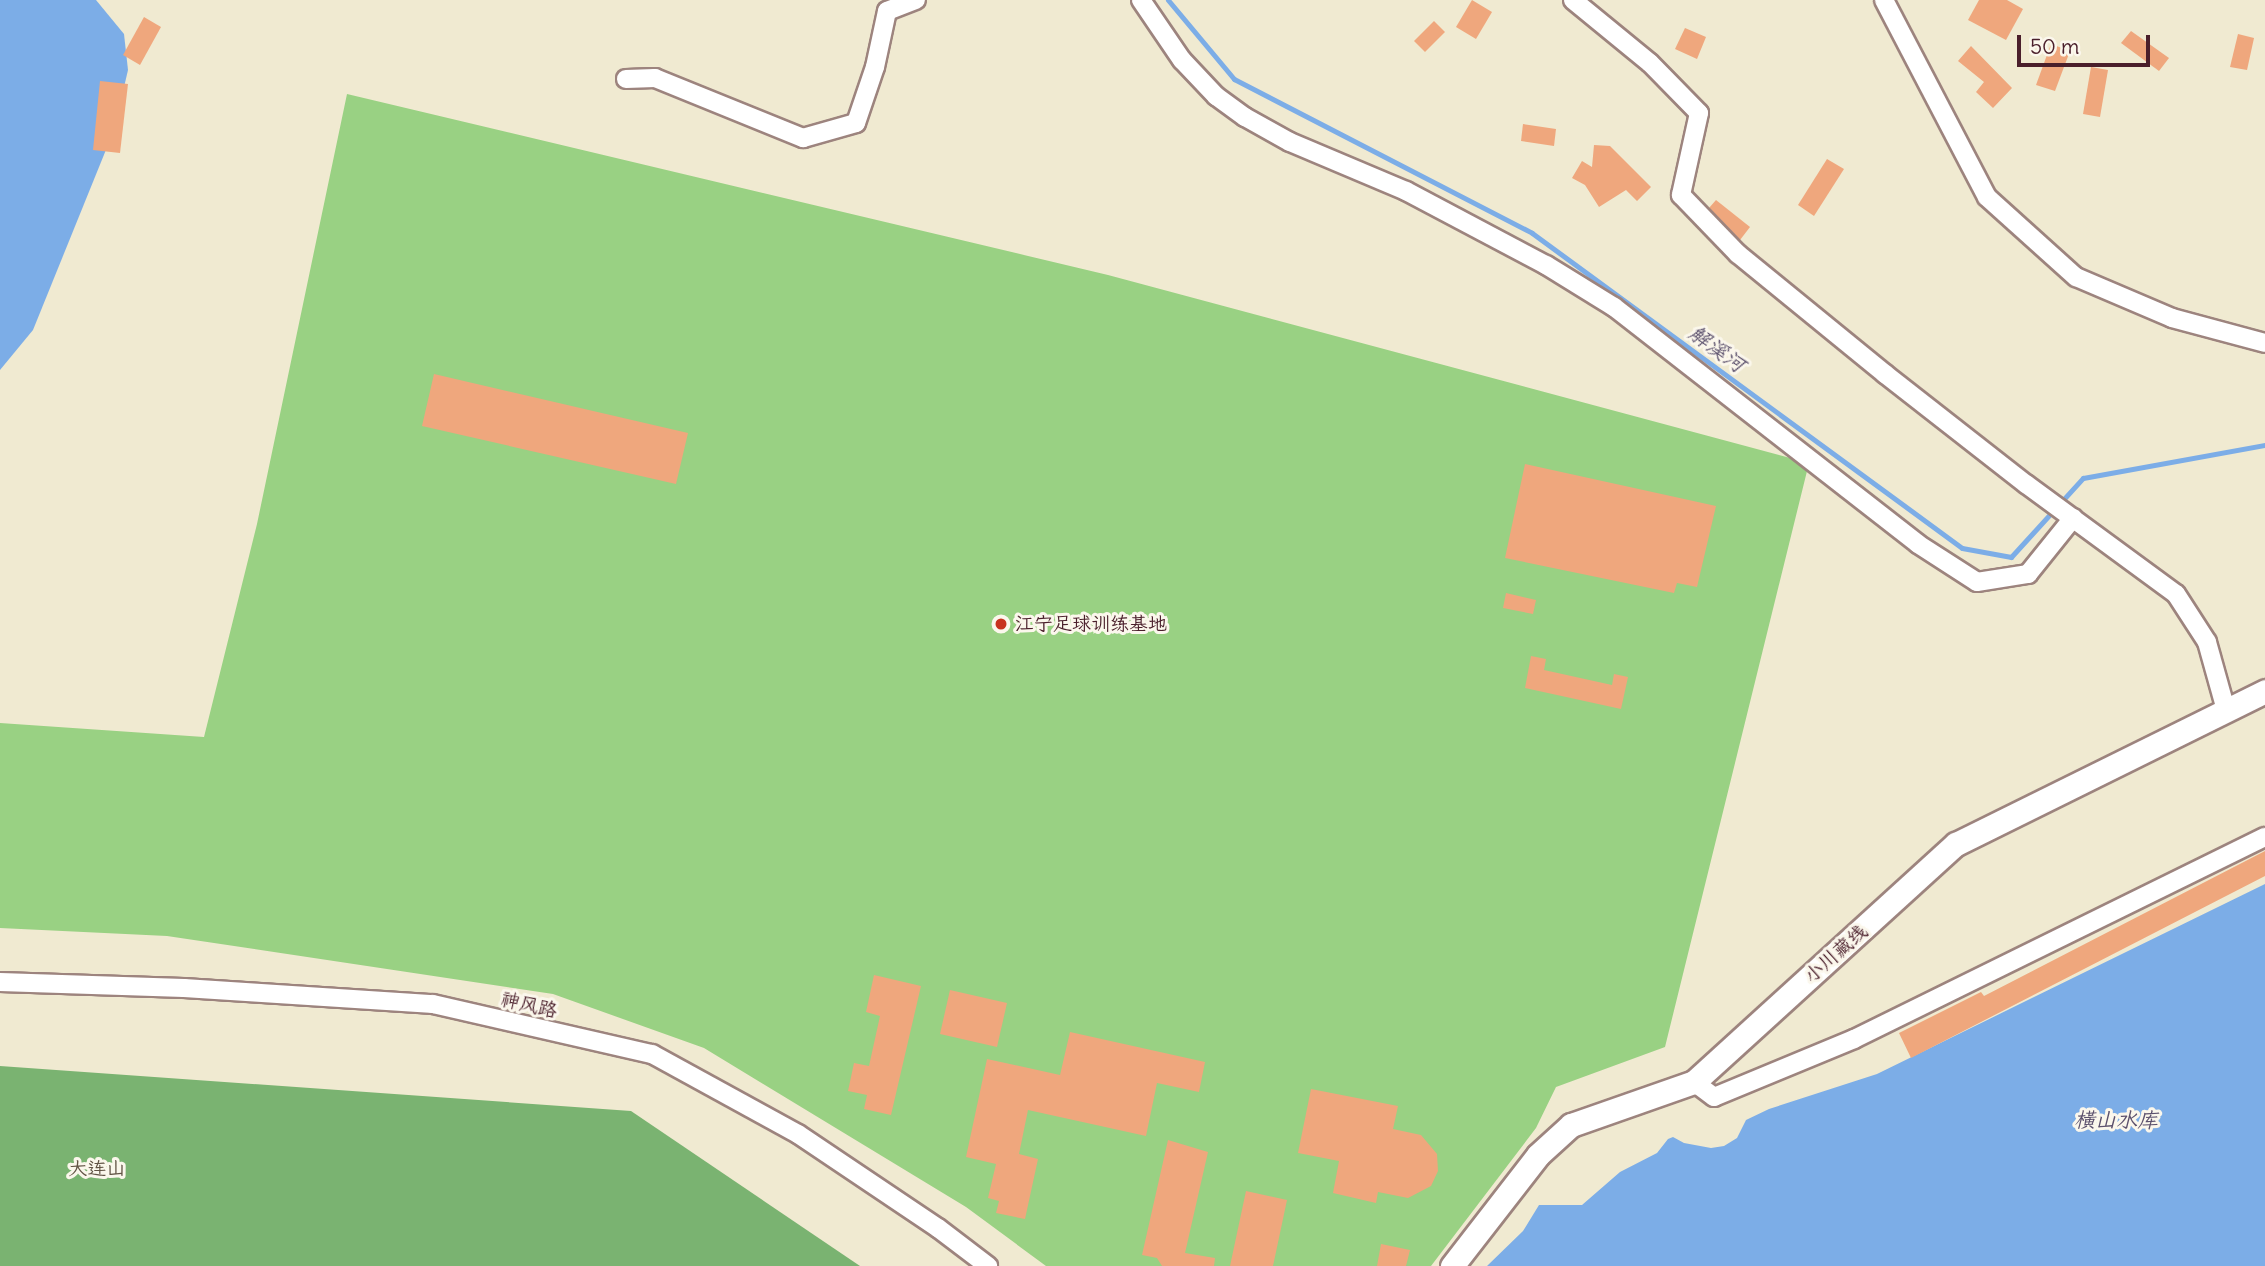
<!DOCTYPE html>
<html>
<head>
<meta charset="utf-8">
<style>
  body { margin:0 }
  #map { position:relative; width:2265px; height:1266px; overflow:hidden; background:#f0ead1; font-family:Delius,"LXGW WenKai TC",sans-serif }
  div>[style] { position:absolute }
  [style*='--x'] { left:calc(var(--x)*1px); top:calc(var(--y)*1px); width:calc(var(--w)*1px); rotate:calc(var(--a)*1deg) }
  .green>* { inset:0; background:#99d183 }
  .forest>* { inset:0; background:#7ab371 }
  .water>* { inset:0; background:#7cade7 }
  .stream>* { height:5px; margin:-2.5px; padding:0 2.5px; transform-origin:2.5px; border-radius:2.5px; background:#7cade7 }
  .building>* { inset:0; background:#efa77d }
  .roads { filter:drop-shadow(2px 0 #9d847e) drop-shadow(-2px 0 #9d847e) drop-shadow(0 2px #9d847e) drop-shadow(0 -2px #9d847e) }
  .minor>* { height:18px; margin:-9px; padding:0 9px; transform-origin:9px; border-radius:9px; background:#fff }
  .tertiary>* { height:23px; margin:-11.5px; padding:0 11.5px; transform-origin:11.5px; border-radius:11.5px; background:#fff }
  .dots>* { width:19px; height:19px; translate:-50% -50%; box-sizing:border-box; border:4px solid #fbf7ec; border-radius:50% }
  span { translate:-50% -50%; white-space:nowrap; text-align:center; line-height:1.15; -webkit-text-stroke:6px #fbf7ec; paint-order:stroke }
  .poi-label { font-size:19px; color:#4a1f2b }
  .left { translate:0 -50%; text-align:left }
  .street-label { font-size:19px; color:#4a1f2b }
  .park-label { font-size:19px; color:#625445 }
  .water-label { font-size:21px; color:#5c516d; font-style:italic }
  .scale { position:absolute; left:2017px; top:35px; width:133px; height:32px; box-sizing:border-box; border:4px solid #4a1f2b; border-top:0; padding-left:9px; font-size:21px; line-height:24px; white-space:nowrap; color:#4a1f2b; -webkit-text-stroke:5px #fbf7ec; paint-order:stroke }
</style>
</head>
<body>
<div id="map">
  <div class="green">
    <div style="clip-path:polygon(347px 94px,1108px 275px,1809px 463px,1665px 1047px,1556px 1087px,1536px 1128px,1431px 1266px,1046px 1266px,966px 1207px,704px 1048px,553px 994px,167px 936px,0 928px,0 723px,204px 737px,257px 524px)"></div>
  </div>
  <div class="forest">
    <div style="clip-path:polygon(0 1066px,631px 1111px,860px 1266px,0 1266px)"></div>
  </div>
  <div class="water">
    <div style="clip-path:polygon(0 0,96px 0,124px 34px,128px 70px,114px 130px,33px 330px,0 370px)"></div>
    <div style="clip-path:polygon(2265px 884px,2265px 1266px,1487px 1266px,1523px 1231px,1539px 1205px,1582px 1205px,1620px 1172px,1657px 1153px,1668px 1139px,1673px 1137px,1684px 1143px,1711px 1148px,1724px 1146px,1737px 1138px,1746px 1120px,1769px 1109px,1877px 1074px)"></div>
  </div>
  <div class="stream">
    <div style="--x:1168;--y:0;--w:103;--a:50.1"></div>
    <div style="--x:1234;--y:79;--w:335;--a:27.3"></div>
    <div style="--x:1532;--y:233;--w:533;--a:36.22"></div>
    <div style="--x:1962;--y:548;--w:50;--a:10.4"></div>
    <div style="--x:2011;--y:557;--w:107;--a:-47.7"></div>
    <div style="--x:2083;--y:478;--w:185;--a:-10.3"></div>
  </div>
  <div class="building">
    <div style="clip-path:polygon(1472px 0,1492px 12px,1476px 39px,1456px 27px)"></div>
    <div style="clip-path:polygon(1979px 0,2007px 0,2023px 9px,2006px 40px,1968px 20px)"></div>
    <div style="clip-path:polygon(144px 17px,161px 27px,140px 65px,123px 55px)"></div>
    <div style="clip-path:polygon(1434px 21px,1445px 32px,1425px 52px,1414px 41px)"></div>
    <div style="clip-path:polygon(1685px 28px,1706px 37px,1697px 59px,1675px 49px)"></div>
    <div style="clip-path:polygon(2131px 31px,2169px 58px,2159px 71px,2121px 43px)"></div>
    <div style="clip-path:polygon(2238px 34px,2254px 38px,2247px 70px,2230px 67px)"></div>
    <div style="clip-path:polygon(2051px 44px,2070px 51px,2055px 91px,2036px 85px)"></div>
    <div style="clip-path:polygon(1971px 46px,2012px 88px,1993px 108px,1976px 92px,1984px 82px,1958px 61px)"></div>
    <div style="clip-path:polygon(2091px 67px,2108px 70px,2100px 117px,2083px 114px)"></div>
    <div style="clip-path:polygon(100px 81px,128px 84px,120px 153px,93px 150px)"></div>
    <div style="clip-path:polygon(1523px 124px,1556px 129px,1554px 146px,1521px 141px)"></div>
    <div style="clip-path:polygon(1594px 145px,1610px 146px,1651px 187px,1637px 201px,1626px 190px,1599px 207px,1585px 185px,1572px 178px,1582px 161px,1592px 167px)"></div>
    <div style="clip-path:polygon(1827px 159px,1844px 169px,1814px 216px,1798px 205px)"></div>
    <div style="clip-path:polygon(1716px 200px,1750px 227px,1740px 240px,1709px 208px)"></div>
    <div style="clip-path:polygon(434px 374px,688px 433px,676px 484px,422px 426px)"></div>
    <div style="clip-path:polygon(1525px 464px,1716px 506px,1697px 587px,1677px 583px,1674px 593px,1505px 558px)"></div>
    <div style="clip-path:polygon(1506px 593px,1536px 600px,1533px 614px,1503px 608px)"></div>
    <div style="clip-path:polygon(1531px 656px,1546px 659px,1544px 670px,1612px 685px,1614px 674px,1628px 677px,1621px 709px,1525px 688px)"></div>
    <div style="clip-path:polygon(2265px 851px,2265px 876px,1911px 1058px,1899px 1033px,1981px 992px,1984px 996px)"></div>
    <div style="clip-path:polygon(874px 975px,921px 986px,891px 1115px,864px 1109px,867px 1095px,848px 1091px,854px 1063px,869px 1066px,880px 1016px,866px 1012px)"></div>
    <div style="clip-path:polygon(950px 990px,1007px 1003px,997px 1047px,940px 1034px)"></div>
    <div style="clip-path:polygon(1070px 1032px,1205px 1062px,1199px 1092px,1157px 1083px,1146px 1136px,1028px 1110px,1019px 1154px,1038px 1159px,1025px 1219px,996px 1213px,999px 1201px,988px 1198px,996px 1164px,966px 1157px,987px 1059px,1060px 1075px)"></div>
    <div style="clip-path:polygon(1311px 1089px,1398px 1106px,1393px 1129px,1421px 1135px,1437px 1154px,1438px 1171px,1431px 1186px,1408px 1198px,1378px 1192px,1376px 1203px,1333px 1193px,1339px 1161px,1298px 1153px)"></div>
    <div style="clip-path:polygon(1168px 1140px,1208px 1152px,1185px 1253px,1215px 1258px,1214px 1266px,1162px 1266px,1157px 1258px,1142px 1255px)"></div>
    <div style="clip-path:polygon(1246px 1191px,1287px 1200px,1273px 1266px,1230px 1266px)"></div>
    <div style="clip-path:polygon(1381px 1244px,1410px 1250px,1406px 1266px,1377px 1266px)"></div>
  </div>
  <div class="roads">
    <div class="minor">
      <div style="--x:1141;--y:0;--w:73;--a:55.7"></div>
      <div style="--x:1182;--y:60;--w:50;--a:46.6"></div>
      <div style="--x:1216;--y:96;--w:36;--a:36"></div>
      <div style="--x:1245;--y:117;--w:51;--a:29.1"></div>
      <div style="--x:1290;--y:142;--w:126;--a:22.9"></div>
      <div style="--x:1406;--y:191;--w:158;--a:27.9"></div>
      <div style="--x:1546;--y:265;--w:80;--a:31.7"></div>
      <div style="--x:1614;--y:307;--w:385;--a:37.9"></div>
      <div style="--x:1918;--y:544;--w:70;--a:32.8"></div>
      <div style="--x:1977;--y:582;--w:52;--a:-8.9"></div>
      <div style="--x:2028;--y:574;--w:72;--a:-51.2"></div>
      <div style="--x:1573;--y:0;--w:99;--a:39.3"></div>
      <div style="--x:1650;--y:63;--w:70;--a:45.6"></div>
      <div style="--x:1699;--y:113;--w:84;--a:102.4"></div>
      <div style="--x:1681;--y:195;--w:82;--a:46"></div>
      <div style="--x:1738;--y:254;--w:190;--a:39.2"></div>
      <div style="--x:1885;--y:374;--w:179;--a:38"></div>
      <div style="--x:2026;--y:484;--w:186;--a:36.3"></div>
      <div style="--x:2176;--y:594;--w:57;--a:57.1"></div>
      <div style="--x:2207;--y:642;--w:71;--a:74.4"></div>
      <div style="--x:1884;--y:0;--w:222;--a:62.4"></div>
      <div style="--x:1987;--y:197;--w:120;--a:42"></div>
      <div style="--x:2076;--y:277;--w:104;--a:23.1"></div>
      <div style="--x:2172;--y:318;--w:96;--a:15"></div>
      <div style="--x:626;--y:79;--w:29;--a:-2"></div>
      <div style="--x:655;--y:78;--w:160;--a:22.1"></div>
      <div style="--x:803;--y:138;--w:55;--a:-15.8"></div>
      <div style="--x:856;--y:123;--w:59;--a:-71.3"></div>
      <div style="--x:875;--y:67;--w:57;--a:-77.9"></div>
      <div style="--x:887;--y:11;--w:31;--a:-21"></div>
      <div style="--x:0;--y:982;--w:184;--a:1.9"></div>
      <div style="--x:184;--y:988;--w:250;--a:3.7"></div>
      <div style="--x:433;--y:1004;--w:225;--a:12.9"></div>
      <div style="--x:652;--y:1054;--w:166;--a:28.7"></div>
      <div style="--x:798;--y:1134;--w:169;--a:33.9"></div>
      <div style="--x:938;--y:1228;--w:63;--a:37.2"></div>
      <div style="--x:1694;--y:1082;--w:25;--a:37"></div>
      <div style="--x:1714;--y:1097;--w:152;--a:-22.5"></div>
      <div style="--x:1854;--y:1039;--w:458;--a:-26.2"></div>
    </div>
    <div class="tertiary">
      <div style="--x:1452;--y:1266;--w:140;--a:-52.2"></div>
      <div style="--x:1538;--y:1155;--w:45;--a:-42.3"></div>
      <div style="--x:1571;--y:1125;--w:130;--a:-19.3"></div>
      <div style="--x:1694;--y:1082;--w:354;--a:-42.3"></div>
      <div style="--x:1956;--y:844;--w:345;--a:-26.3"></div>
    </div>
  </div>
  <div class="dots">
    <div style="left:1001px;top:624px;background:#c8321e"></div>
  </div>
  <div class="poi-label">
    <span class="left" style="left:1015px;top:624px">江宁足球训练基地</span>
  </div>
  <div class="street-label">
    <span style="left:1836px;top:954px;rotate:-42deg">小川藏线</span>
    <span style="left:529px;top:1005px;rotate:13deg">神风路</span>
  </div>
  <div class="park-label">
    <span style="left:97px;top:1169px">大连山</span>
  </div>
  <div class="water-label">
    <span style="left:1717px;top:349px;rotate:36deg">解溪河</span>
    <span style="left:2116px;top:1120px">横山水库</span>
  </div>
  <div class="scale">50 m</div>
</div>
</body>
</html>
